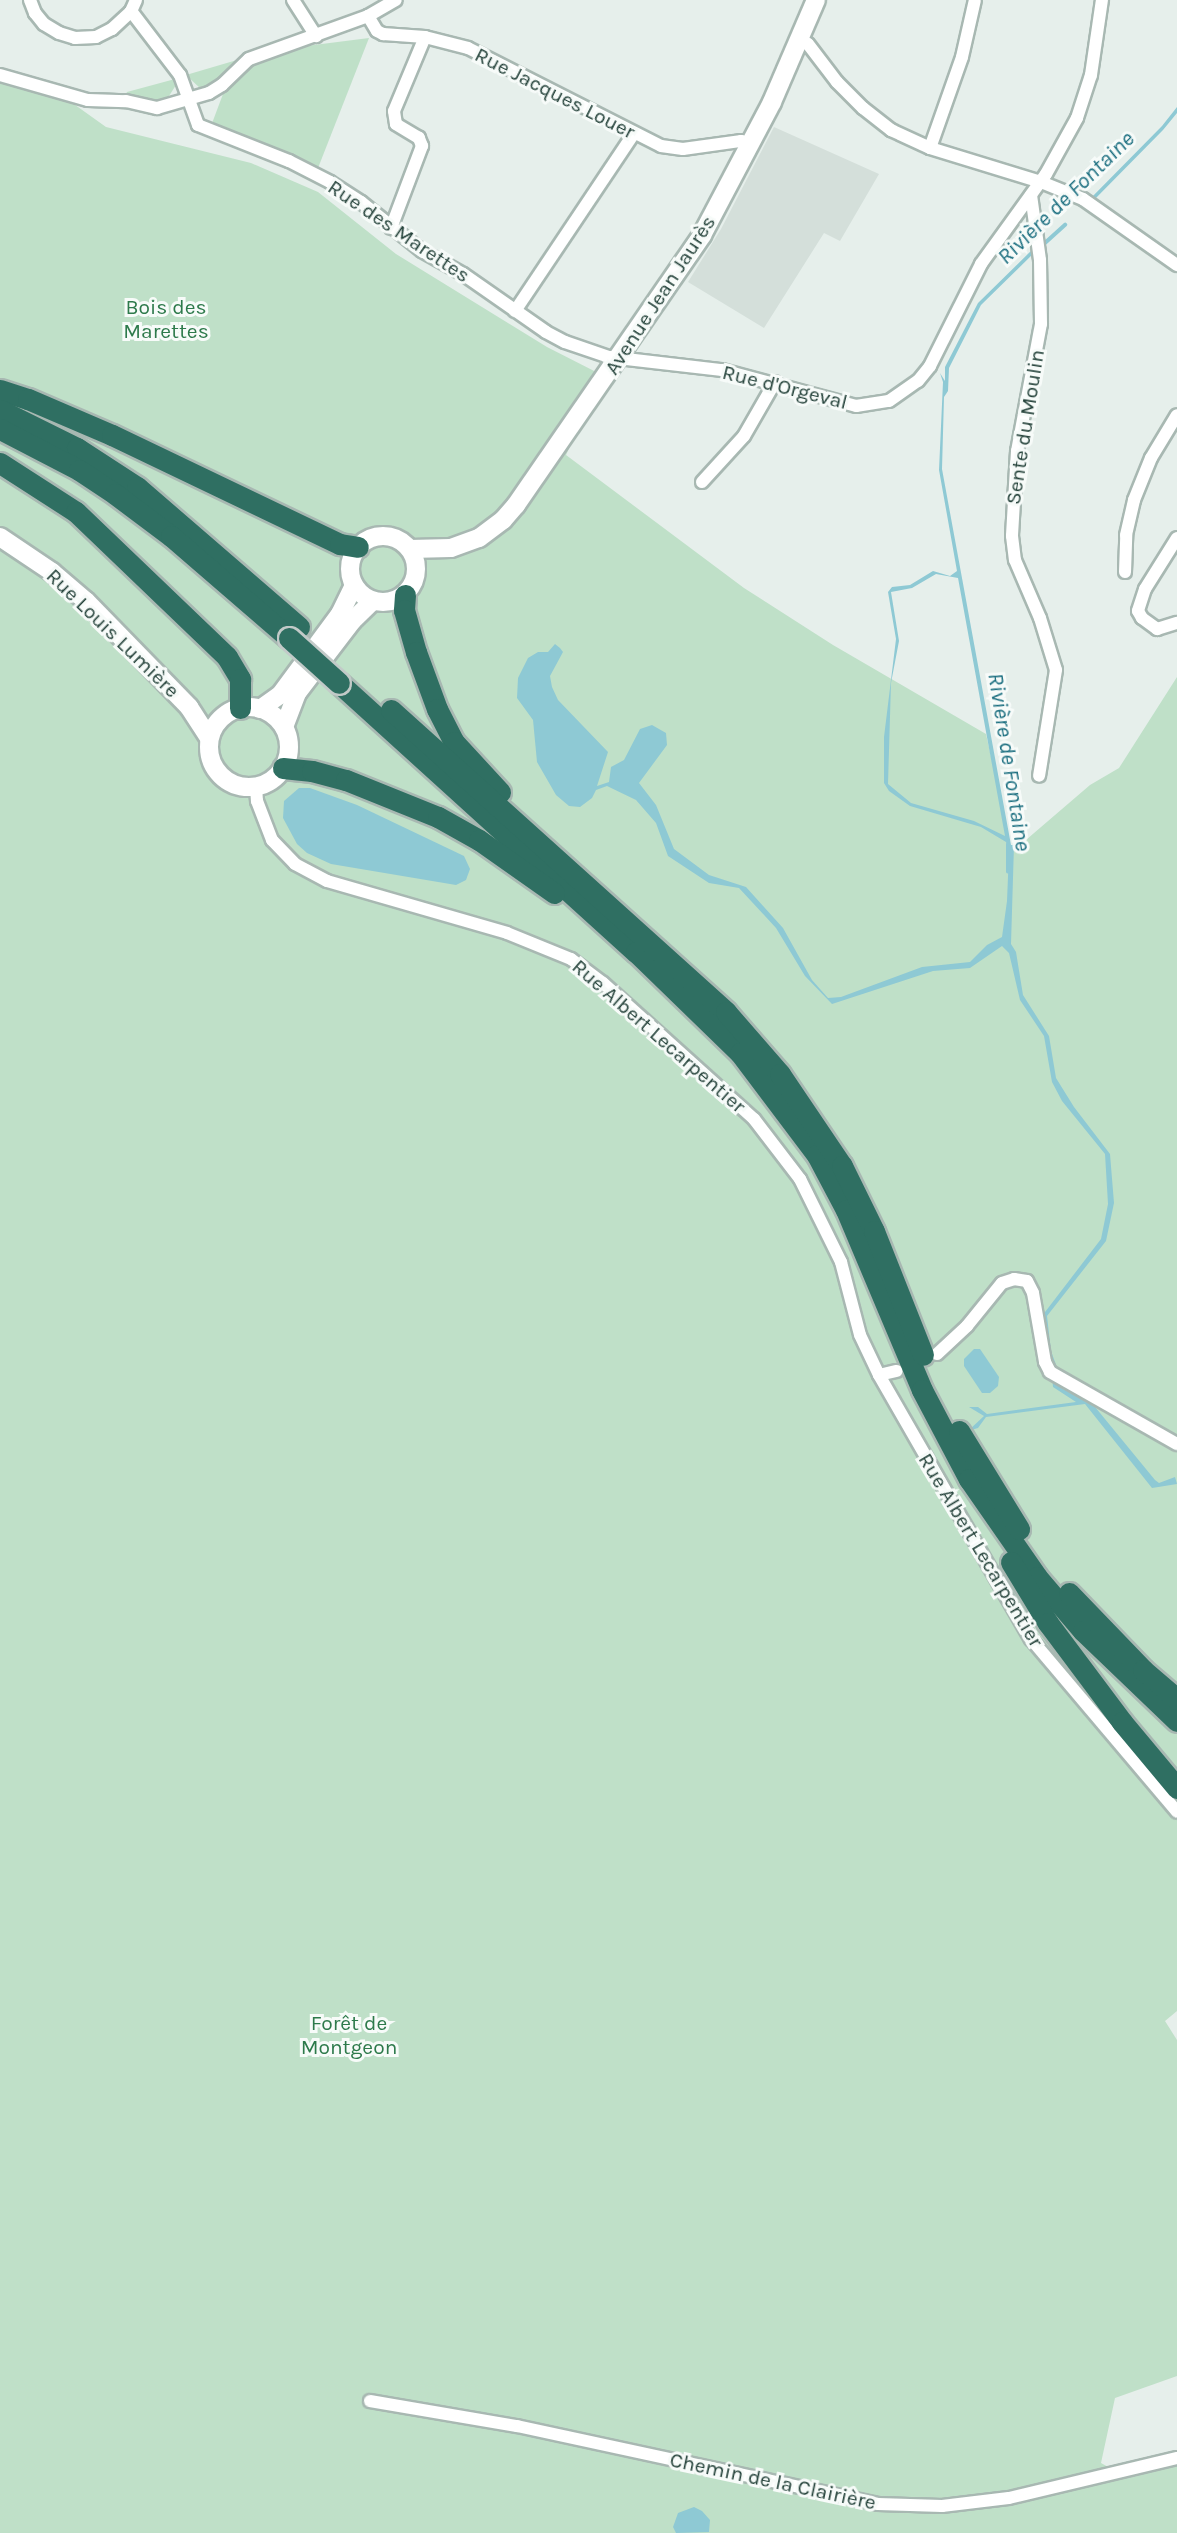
<!DOCTYPE html>
<html>
<head>
<meta charset="utf-8">
<style>
  body { margin:0 }
  #map { position:relative; width:1177px; height:2533px; overflow:hidden; background:#e6efeb; font-family:Karla,sans-serif }
  div>[style] { position:absolute }
  [style*='--x'] { left:calc(var(--x)*1px); top:calc(var(--y)*1px); width:calc(var(--w)*1px); rotate:calc(var(--a)*1deg) }
  .built>* { inset:0; background:#d4dfda }
  .green>* { inset:0; background:#bfe0c8 }
  .water>* { inset:0; background:#8ec9d4 }
  .stream>* { height:3.5px; margin:-1.75px; padding:0 1.75px; transform-origin:1.75px; border-radius:1.75px; background:#8ec9d4 }
  .roads { filter:drop-shadow(2px 0 #a8b8b2) drop-shadow(-2px 0 #a8b8b2) drop-shadow(0 2px #a8b8b2) drop-shadow(0 -2px #a8b8b2) }
  .street>* { height:12px; margin:-6px; padding:0 6px; transform-origin:6px; border-radius:6px; background:#fff }
  .secondary>* { height:18px; margin:-9px; padding:0 9px; transform-origin:9px; border-radius:9px; background:#fff }
  .secondary>.ring { margin:-9px; padding:0; box-sizing:content-box; background:none; border:18px solid #fff; border-radius:50% }
  .highway>* { height:21px; margin:-10.5px; padding:0 10.5px; transform-origin:10.5px; border-radius:10.5px; background:#2f6f62 }
  .bridges { filter:drop-shadow(2px 0 #c2cac8) drop-shadow(-2px 0 #c2cac8) drop-shadow(0 2px #c2cac8) drop-shadow(0 -2px #c2cac8) }
  .highway-bridge>* { height:21px; margin:-10.5px; padding:0 10.5px; transform-origin:10.5px; border-radius:10.5px; background:#2f6f62 }
  span { translate:-50% -50%; white-space:nowrap; text-align:center; line-height:1.15; -webkit-text-stroke:6px #f7fbf9; paint-order:stroke }
  .street-label { font-size:21px; color:#24423a }
  .park-label { font-size:21px; color:#2d7a4b }
  .water-label { font-size:23px; color:#1c6f80; font-style:italic }
</style>
</head>
<body>
<div id="map">
  <div class="built">
    <div style="clip-path:polygon(774px 127px,879px 174px,840px 241px,824px 233px,764px 328px,688px 282px,721px 229px)"></div>
  </div>
  <div class="green">
    <div style="clip-path:polygon(369px 38px,318px 168px,211px 126px,223px 94px,250px 67px,306px 46px)"></div>
    <div style="clip-path:polygon(237px 60px,218px 81px,201px 89px,186px 75px)"></div>
    <div style="clip-path:polygon(175px 79px,176px 85px,169px 96px,157px 101px,149px 102px,125px 96px,127px 92px)"></div>
    <div style="clip-path:polygon(0 80px,71px 102px,106px 127px,251px 163px,318px 192px,396px 254px,547px 347px,602px 375px,566px 455px,744px 588px,833px 645px,986px 734px,1012px 852px,1090px 785px,1119px 768px,1177px 677px,1177px 2011px,1165px 2021px,1177px 2040px,1177px 2376px,1115px 2398px,1101px 2463px,1110px 2468px,1177px 2452px,1177px 2533px,0 2533px)"></div>
  </div>
  <div class="water">
    <div style="clip-path:polygon(1177px 107px,1177px 113px,1163px 130px,1092px 202px,1089px 200px,1162px 126px)"></div>
    <div style="clip-path:polygon(evenodd,1034px 248px,1035px 252px,981px 305px,949px 368px,948px 391px,944px 397px,942px 469px,1011px 845px,1014px 845px,1011px 944px,1016px 952px,1023px 995px,1049px 1036px,1056px 1078px,1074px 1107px,1110px 1154px,1114px 1203px,1106px 1241px,1047px 1316px,1051px 1351px,1059px 1373px,1051px 1369px,1042px 1316px,1101px 1239px,1108px 1204px,1105px 1154px,1062px 1101px,1052px 1082px,1044px 1036px,1020px 1000px,1009px 953px,1002px 946px,970px 968px,933px 971px,832px 1004px,805px 976px,776px 928px,739px 888px,709px 883px,668px 856px,656px 823px,636px 800px,607px 786px,596px 790px,592px 798px,580px 807px,569px 806px,556px 795px,537px 762px,533px 720px,517px 698px,518px 678px,528px 658px,538px 652px,548px 652px,555px 644px,560px 648px,563px 652px,550px 676px,552px 687px,558px 700px,608px 752px,597px 786px,609px 782px,611px 767px,624px 760px,640px 729px,652px 725px,666px 733px,667px 745px,639px 783px,656px 805px,674px 849px,709px 875px,746px 887px,783px 928px,812px 980px,828px 998px,841px 997px,922px 967px,970px 962px,987px 945px,1002px 937px,1007px 901px,1009px 852px,1006px 842px,981px 827px,910px 806px,889px 791px,884px 783px,884px 737px,896px 639px,888px 592px,892px 587px,910px 585px,933px 571px,950px 576px,957px 571px,939px 470px,943px 382px,940px 373px,945px 381px,945px 367px,978px 303px,1034px 248px,936px 574px,958px 578px,1005px 836px,974px 821px,911px 803px,888px 784px,891px 683px,899px 641px,891px 592px,912px 588px,936px 574px)"></div>
    <div style="clip-path:polygon(299px 788px,310px 788px,357px 805px,464px 856px,470px 869px,466px 880px,456px 885px,331px 864px,307px 853px,297px 844px,283px 818px,284px 801px)"></div>
    <div style="clip-path:polygon(974px 1349px,980px 1349px,999px 1377px,998px 1386px,990px 1393px,982px 1393px,964px 1366px,964px 1359px)"></div>
    <div style="clip-path:polygon(1052px 1375px,1059px 1379px,1061px 1386px,1091px 1402px,1155px 1480px,1159px 1483px,1175px 1477px,1177px 1484px,1152px 1488px,1085px 1404px,986px 1417px,978px 1428px,968px 1431px,984px 1416px,969px 1407px,978px 1407px,987px 1414px,1076px 1402px,1053px 1387px)"></div>
    <div style="clip-path:polygon(694px 2507px,702px 2511px,710px 2520px,709px 2532px,676px 2533px,673px 2527px,678px 2513px)"></div>
  </div>
  <div class="stream">
    <div style="--x:1045;--y:243;--w:27;--a:-42"></div>
    <div style="--x:1008;--y:872;--w:27;--a:-90"></div>
  </div>
  <div class="roads">
    <div class="street">
      <div style="--x:30;--y:0;--w:14;--a:69"></div>
      <div style="--x:35;--y:13;--w:14;--a:51"></div>
      <div style="--x:44;--y:24;--w:17;--a:31"></div>
      <div style="--x:59;--y:33;--w:17;--a:17"></div>
      <div style="--x:75;--y:38;--w:21;--a:-3"></div>
      <div style="--x:96;--y:37;--w:18;--a:-27"></div>
      <div style="--x:112;--y:29;--w:26;--a:-43"></div>
      <div style="--x:136;--y:0;--w:12;--a:114"></div>
      <div style="--x:131;--y:11;--w:81;--a:52.6"></div>
      <div style="--x:180;--y:75;--w:53;--a:70.2"></div>
      <div style="--x:198;--y:125;--w:98;--a:21.6"></div>
      <div style="--x:289;--y:161;--w:46;--a:27.1"></div>
      <div style="--x:330;--y:182;--w:37;--a:33"></div>
      <div style="--x:361;--y:202;--w:78;--a:38.8"></div>
      <div style="--x:422;--y:251;--w:47;--a:29.3"></div>
      <div style="--x:463;--y:274;--w:101;--a:34.9"></div>
      <div style="--x:546;--y:332;--w:21;--a:28"></div>
      <div style="--x:565;--y:342;--w:46;--a:18.8"></div>
      <div style="--x:609;--y:357;--w:114;--a:6.6"></div>
      <div style="--x:722;--y:370;--w:139;--a:15"></div>
      <div style="--x:856;--y:406;--w:33;--a:-9"></div>
      <div style="--x:889;--y:401;--w:35;--a:-35"></div>
      <div style="--x:918;--y:381;--w:19;--a:-51"></div>
      <div style="--x:930;--y:366;--w:114;--a:-63.4"></div>
      <div style="--x:981;--y:264;--w:111;--a:-54.2"></div>
      <div style="--x:1046;--y:174;--w:64;--a:-61"></div>
      <div style="--x:1077;--y:118;--w:45;--a:-72"></div>
      <div style="--x:1091;--y:75;--w:76;--a:-81.7"></div>
      <div style="--x:293;--y:0;--w:43;--a:57.4"></div>
      <div style="--x:368;--y:16;--w:17;--a:59"></div>
      <div style="--x:377;--y:31;--w:7;--a:27"></div>
      <div style="--x:383;--y:34;--w:42;--a:4.1"></div>
      <div style="--x:425;--y:37;--w:44;--a:14.3"></div>
      <div style="--x:468;--y:48;--w:216;--a:26.9"></div>
      <div style="--x:661;--y:146;--w:22;--a:8"></div>
      <div style="--x:683;--y:149;--w:59;--a:-7.9"></div>
      <div style="--x:741;--y:141;--w:10;--a:29"></div>
      <div style="--x:800;--y:39;--w:9;--a:32"></div>
      <div style="--x:808;--y:44;--w:48;--a:52.7"></div>
      <div style="--x:837;--y:82;--w:37;--a:45"></div>
      <div style="--x:863;--y:108;--w:36;--a:38"></div>
      <div style="--x:891;--y:130;--w:43;--a:24.8"></div>
      <div style="--x:930;--y:148;--w:116;--a:17"></div>
      <div style="--x:1041;--y:182;--w:45;--a:22"></div>
      <div style="--x:1083;--y:199;--w:115;--a:35.1"></div>
      <div style="--x:0;--y:75;--w:91;--a:15.9"></div>
      <div style="--x:88;--y:100;--w:38;--a:2"></div>
      <div style="--x:126;--y:101;--w:32;--a:13"></div>
      <div style="--x:157;--y:108;--w:54;--a:-16.1"></div>
      <div style="--x:209;--y:93;--w:15;--a:-32"></div>
      <div style="--x:222;--y:85;--w:37;--a:-44"></div>
      <div style="--x:249;--y:59;--w:127;--a:-19.9"></div>
      <div style="--x:368;--y:16;--w:32;--a:-30"></div>
      <div style="--x:930;--y:148;--w:96;--a:-70.6"></div>
      <div style="--x:962;--y:57;--w:58;--a:-77.2"></div>
      <div style="--x:1031;--y:195;--w:66;--a:82.1"></div>
      <div style="--x:1040;--y:260;--w:64;--a:89.1"></div>
      <div style="--x:1041;--y:324;--w:129;--a:100.7"></div>
      <div style="--x:1017;--y:451;--w:85;--a:93.4"></div>
      <div style="--x:1012;--y:536;--w:24;--a:83"></div>
      <div style="--x:1015;--y:560;--w:63;--a:66.7"></div>
      <div style="--x:1040;--y:618;--w:54;--a:72.9"></div>
      <div style="--x:1056;--y:670;--w:107;--a:99.1"></div>
      <div style="--x:391;--y:228;--w:88;--a:-69.3"></div>
      <div style="--x:422;--y:146;--w:9;--a:-111"></div>
      <div style="--x:419;--y:138;--w:27;--a:-149"></div>
      <div style="--x:396;--y:124;--w:13;--a:-99"></div>
      <div style="--x:394;--y:111;--w:80;--a:-67.3"></div>
      <div style="--x:515;--y:311;--w:212;--a:-56.2"></div>
      <div style="--x:702;--y:482;--w:62;--a:-47.6"></div>
      <div style="--x:744;--y:436;--w:62;--a:-60.1"></div>
      <div style="--x:1177;--y:538;--w:60;--a:122.1"></div>
      <div style="--x:1145;--y:589;--w:23;--a:108"></div>
      <div style="--x:1138;--y:611;--w:8;--a:60"></div>
      <div style="--x:1142;--y:618;--w:19;--a:36"></div>
      <div style="--x:1157;--y:629;--w:21;--a:-17"></div>
      <div style="--x:1125;--y:572;--w:37;--a:-88"></div>
      <div style="--x:1126;--y:535;--w:36;--a:-77"></div>
      <div style="--x:1134;--y:500;--w:45;--a:-68"></div>
      <div style="--x:1151;--y:458;--w:50;--a:-58.8"></div>
      <div style="--x:256;--y:787;--w:14;--a:86"></div>
      <div style="--x:257;--y:801;--w:42;--a:69"></div>
      <div style="--x:272;--y:840;--w:33;--a:46"></div>
      <div style="--x:295;--y:864;--w:36;--a:28"></div>
      <div style="--x:327;--y:881;--w:187;--a:16.1"></div>
      <div style="--x:507;--y:933;--w:69;--a:22.1"></div>
      <div style="--x:571;--y:959;--w:40;--a:37"></div>
      <div style="--x:603;--y:983;--w:203;--a:42"></div>
      <div style="--x:754;--y:1119;--w:76;--a:52.5"></div>
      <div style="--x:800;--y:1179;--w:93;--a:63.7"></div>
      <div style="--x:841;--y:1262;--w:75;--a:75.4"></div>
      <div style="--x:860;--y:1335;--w:44;--a:64.6"></div>
      <div style="--x:879;--y:1375;--w:305;--a:60.1"></div>
      <div style="--x:1031;--y:1639;--w:226;--a:49.8"></div>
      <div style="--x:937;--y:1354;--w:41;--a:-43"></div>
      <div style="--x:967;--y:1326;--w:55;--a:-50.9"></div>
      <div style="--x:1002;--y:1283;--w:13;--a:-18"></div>
      <div style="--x:1014;--y:1279;--w:13;--a:9"></div>
      <div style="--x:1027;--y:1281;--w:13;--a:63"></div>
      <div style="--x:1033;--y:1293;--w:70;--a:80.1"></div>
      <div style="--x:1045;--y:1362;--w:11;--a:63"></div>
      <div style="--x:1050;--y:1372;--w:146;--a:29.6"></div>
      <div style="--x:879;--y:1375;--w:18;--a:-13"></div>
      <div style="--x:370;--y:2401;--w:149;--a:9.7"></div>
      <div style="--x:517;--y:2426;--w:369;--a:12.2"></div>
      <div style="--x:878;--y:2504;--w:64;--a:1.8"></div>
      <div style="--x:942;--y:2506;--w:67;--a:-6.8"></div>
      <div style="--x:1009;--y:2498;--w:173;--a:-13.4"></div>
    </div>
    <div class="secondary">
      <div class="ring" style="left:350px;top:536px;width:48px;height:48px"></div>
      <div style="--x:0;--y:537;--w:63;--a:33.9"></div>
      <div style="--x:52;--y:572;--w:45;--a:40.5"></div>
      <div style="--x:86;--y:601;--w:148;--a:45.8"></div>
      <div style="--x:189;--y:707;--w:37;--a:57"></div>
      <div style="--x:410;--y:549;--w:41;--a:-1.4"></div>
      <div style="--x:451;--y:548;--w:30;--a:-20"></div>
      <div style="--x:479;--y:538;--w:30;--a:-37"></div>
      <div style="--x:503;--y:520;--w:20;--a:-49"></div>
      <div style="--x:516;--y:505;--w:328;--a:-55.4"></div>
      <div style="--x:702;--y:235;--w:150;--a:-62.2"></div>
      <div style="--x:772;--y:102;--w:111;--a:-66.7"></div>
      <div class="ring" style="left:209px;top:707px;width:62px;height:62px"></div>
      <div style="--x:260;--y:709;--w:24;--a:-35"></div>
      <div style="--x:280;--y:695;--w:101;--a:-53.5"></div>
      <div style="--x:340;--y:614;--w:32;--a:-64"></div>
      <div style="--x:284;--y:727;--w:36;--a:-69"></div>
      <div style="--x:297;--y:693;--w:91;--a:-52.6"></div>
      <div style="--x:352;--y:621;--w:29;--a:-44"></div>
    </div>
    <div class="highway">
      <div style="--x:0;--y:390;--w:29;--a:18"></div>
      <div style="--x:28;--y:399;--w:91;--a:23.2"></div>
      <div style="--x:112;--y:435;--w:253;--a:25.6"></div>
      <div style="--x:340;--y:544;--w:18;--a:9"></div>
      <div style="--x:0;--y:410;--w:86;--a:26.3"></div>
      <div style="--x:77;--y:448;--w:72;--a:33"></div>
      <div style="--x:137;--y:487;--w:214;--a:40.8"></div>
      <div style="--x:0;--y:429;--w:89;--a:27.4"></div>
      <div style="--x:79;--y:470;--w:43;--a:33.7"></div>
      <div style="--x:115;--y:494;--w:70;--a:36.9"></div>
      <div style="--x:171;--y:536;--w:156;--a:40.8"></div>
      <div style="--x:0;--y:463;--w:90;--a:32.8"></div>
      <div style="--x:76;--y:512;--w:209;--a:43.8"></div>
      <div style="--x:227;--y:657;--w:26;--a:59"></div>
      <div style="--x:240;--y:679;--w:29;--a:90"></div>
      <div style="--x:405;--y:595;--w:15;--a:94"></div>
      <div style="--x:404;--y:610;--w:44;--a:74.1"></div>
      <div style="--x:416;--y:652;--w:61;--a:69.8"></div>
      <div style="--x:437;--y:709;--w:37;--a:63"></div>
      <div style="--x:454;--y:742;--w:68;--a:47.4"></div>
      <div style="--x:339;--y:683;--w:401;--a:42.2"></div>
      <div style="--x:636;--y:952;--w:145;--a:44.2"></div>
      <div style="--x:740;--y:1053;--w:128;--a:53"></div>
      <div style="--x:817;--y:1155;--w:62;--a:62.2"></div>
      <div style="--x:846;--y:1210;--w:195;--a:67.1"></div>
      <div style="--x:922;--y:1390;--w:101;--a:62.2"></div>
      <div style="--x:969;--y:1479;--w:119;--a:55.2"></div>
      <div style="--x:1037;--y:1577;--w:71;--a:49.6"></div>
      <div style="--x:1083;--y:1631;--w:130;--a:43.8"></div>
      <div style="--x:391;--y:710;--w:451;--a:42"></div>
      <div style="--x:726;--y:1012;--w:82;--a:48.9"></div>
      <div style="--x:780;--y:1074;--w:111;--a:56"></div>
      <div style="--x:842;--y:1166;--w:72;--a:63.8"></div>
      <div style="--x:874;--y:1231;--w:133;--a:68.4"></div>
      <div style="--x:283;--y:768;--w:29;--a:6"></div>
      <div style="--x:312;--y:771;--w:35;--a:15"></div>
      <div style="--x:346;--y:780;--w:99;--a:21.9"></div>
      <div style="--x:438;--y:817;--w:47;--a:29.3"></div>
      <div style="--x:479;--y:840;--w:92;--a:35.2"></div>
      <div style="--x:959;--y:1431;--w:115;--a:58.5"></div>
      <div style="--x:1011;--y:1562;--w:71;--a:58.8"></div>
      <div style="--x:1048;--y:1623;--w:124;--a:53.2"></div>
      <div style="--x:1122;--y:1722;--w:86;--a:50.2"></div>
      <div style="--x:1069;--y:1593;--w:107;--a:46.1"></div>
      <div style="--x:1143;--y:1670;--w:45;--a:40.5"></div>
    </div>
  </div>
  <div class="bridges">
    <div class="highway-bridge">
      <div style="--x:289;--y:638;--w:67;--a:42"></div>
    </div>
  </div>
  <div class="street-label">
    <span style="left:555px;top:93px;rotate:27deg">Rue Jacques Louer</span>
    <span style="left:399px;top:231px;rotate:34deg">Rue des Marettes</span>
    <span style="left:660px;top:295px;rotate:-57deg">Avenue Jean Jaurès</span>
    <span style="left:785px;top:387px;rotate:14deg">Rue d'Orgeval</span>
    <span style="left:1025px;top:427px;rotate:-81deg">Sente du Moulin</span>
    <span style="left:113px;top:633px;rotate:44deg">Rue Louis Lumière</span>
    <span style="left:659px;top:1036px;rotate:41deg">Rue Albert Lecarpentier</span>
    <span style="left:981px;top:1550px;rotate:59deg">Rue Albert Lecarpentier</span>
    <span style="left:773px;top:2481px;rotate:12deg">Chemin de la Clairière</span>
  </div>
  <div class="park-label">
    <span style="left:166px;top:319px">Bois des<br>Marettes</span>
    <span style="left:349px;top:2035px">Forêt de<br>Montgeon</span>
  </div>
  <div class="water-label">
    <span style="left:1066px;top:198px;rotate:-44deg">Rivière de Fontaine</span>
    <span style="left:1009px;top:762px;rotate:81deg">Rivière de Fontaine</span>
  </div>
</div>
</body>
</html>
